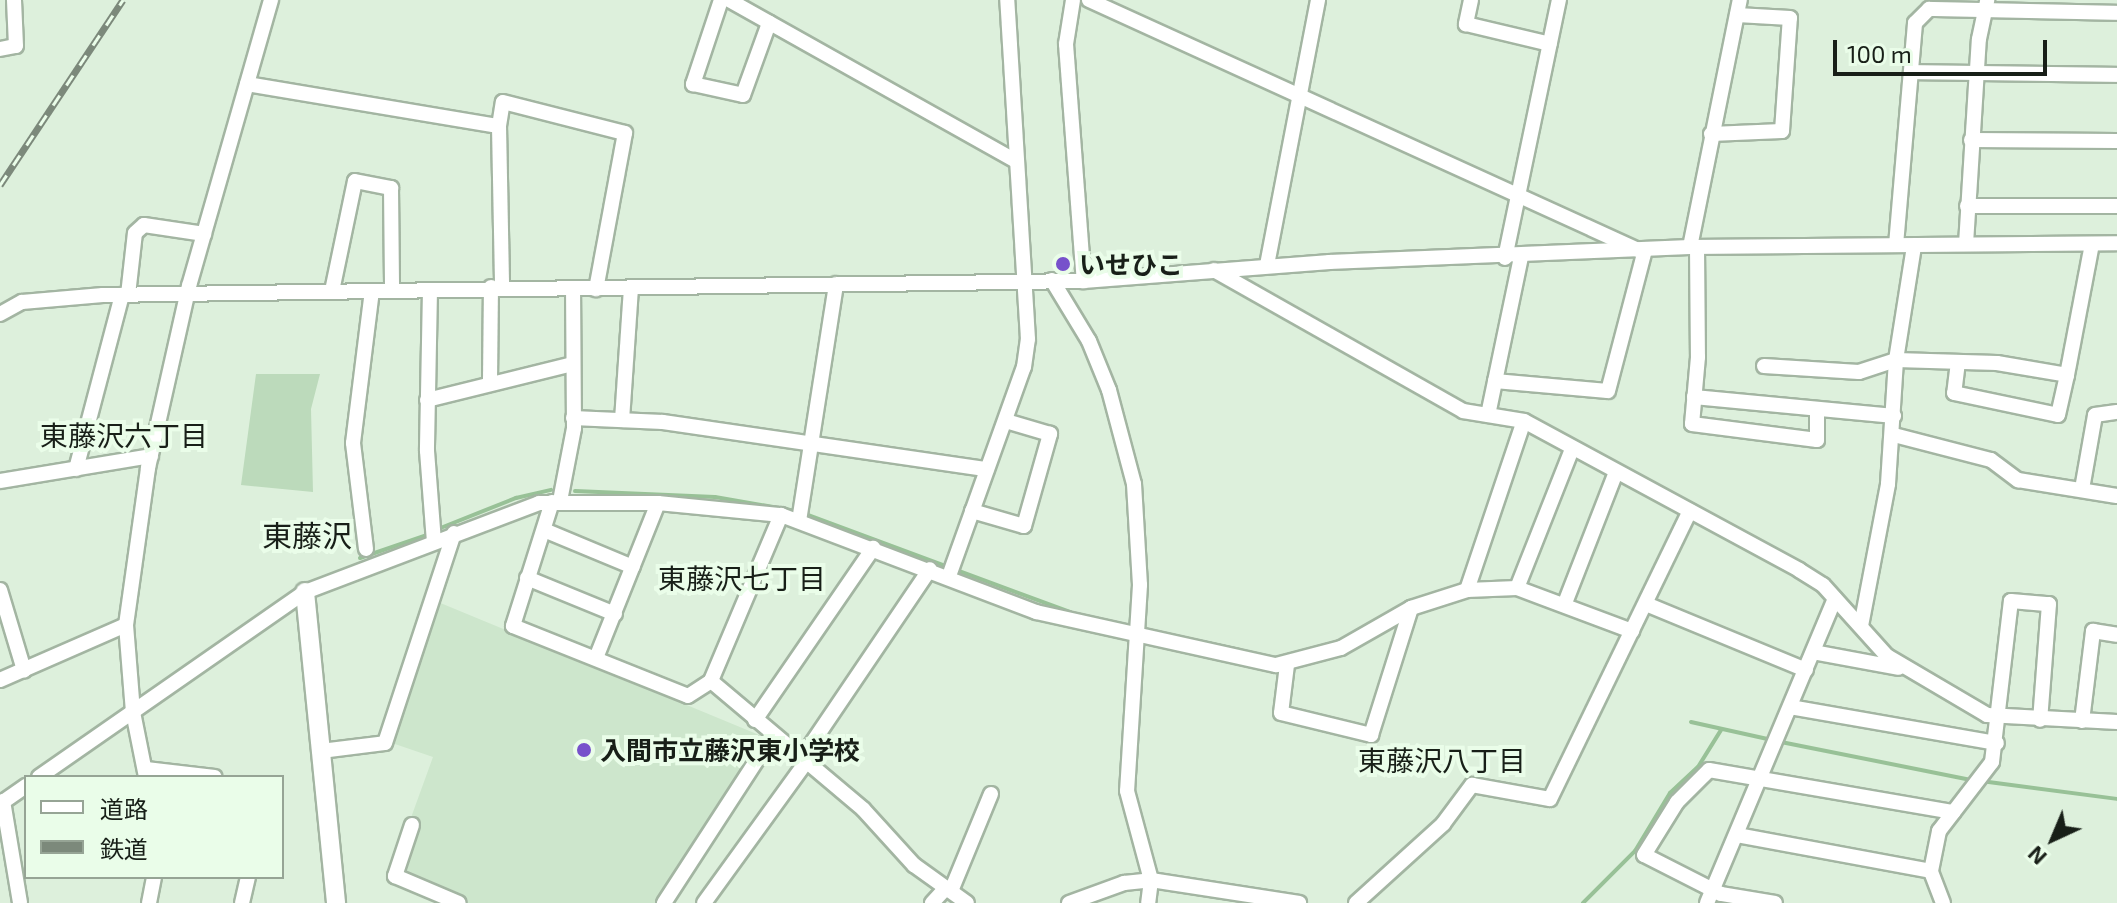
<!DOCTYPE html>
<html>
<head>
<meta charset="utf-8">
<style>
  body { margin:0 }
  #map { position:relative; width:2117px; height:903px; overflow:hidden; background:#ddf0dc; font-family:"Exo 2","Noto Sans JP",sans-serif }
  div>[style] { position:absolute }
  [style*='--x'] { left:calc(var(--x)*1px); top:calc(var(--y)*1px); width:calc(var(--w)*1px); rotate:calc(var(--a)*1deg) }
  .built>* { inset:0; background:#cde6cc }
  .green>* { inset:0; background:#bcdabb }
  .stream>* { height:4px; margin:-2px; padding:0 2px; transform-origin:2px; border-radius:2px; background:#98c197 }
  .roads { filter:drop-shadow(2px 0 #a3b5a2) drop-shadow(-2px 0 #a3b5a2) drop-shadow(0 2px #a3b5a2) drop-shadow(0 -2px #a3b5a2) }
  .minor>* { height:14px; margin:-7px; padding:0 7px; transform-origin:7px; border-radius:7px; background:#fff }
  .tertiary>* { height:18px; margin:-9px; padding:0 9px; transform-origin:9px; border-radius:9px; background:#fff }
  .rail>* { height:7px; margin-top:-3.5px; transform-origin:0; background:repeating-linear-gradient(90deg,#eafde9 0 12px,#7c897b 0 24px); box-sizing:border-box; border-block:2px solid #7c897b }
  .dots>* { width:22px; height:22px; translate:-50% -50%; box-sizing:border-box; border:4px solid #eafde9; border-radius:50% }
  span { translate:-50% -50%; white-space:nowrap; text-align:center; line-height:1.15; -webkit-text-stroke:8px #eafde9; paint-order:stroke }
  .poi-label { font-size:26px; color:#181f18; font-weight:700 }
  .left { translate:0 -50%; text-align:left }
  .neighbourhood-label { font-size:28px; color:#181f18 }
  .quarter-label { font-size:30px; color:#181f18 }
  .legend { position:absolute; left:24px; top:775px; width:260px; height:104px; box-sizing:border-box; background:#eafde9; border:2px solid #96a495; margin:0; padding:10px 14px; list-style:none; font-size:24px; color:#181f18 }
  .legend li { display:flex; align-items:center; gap:16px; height:40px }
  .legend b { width:40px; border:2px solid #96a495 }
  .north { position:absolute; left:2013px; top:799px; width:80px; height:80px; -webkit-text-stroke:6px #eafde9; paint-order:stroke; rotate:224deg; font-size:22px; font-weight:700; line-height:32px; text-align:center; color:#181f18 }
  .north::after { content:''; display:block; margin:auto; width:28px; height:36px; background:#181f18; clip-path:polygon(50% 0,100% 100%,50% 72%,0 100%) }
  .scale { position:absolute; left:1833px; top:40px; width:214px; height:36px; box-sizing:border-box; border:4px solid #181f18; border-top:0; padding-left:10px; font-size:24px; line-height:28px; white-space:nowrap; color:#181f18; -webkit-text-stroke:6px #eafde9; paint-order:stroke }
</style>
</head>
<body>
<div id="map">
  <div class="built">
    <div style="clip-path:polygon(438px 602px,764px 737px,659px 903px,444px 903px,388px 881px,433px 757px,392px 743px)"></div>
  </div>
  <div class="green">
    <div style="clip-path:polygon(256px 374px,320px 374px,311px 409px,313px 492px,241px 485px)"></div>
  </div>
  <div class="stream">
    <div style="--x:575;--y:491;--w:140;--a:2.5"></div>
    <div style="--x:715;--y:497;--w:82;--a:9.8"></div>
    <div style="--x:805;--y:514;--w:283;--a:20.3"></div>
    <div style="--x:438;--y:529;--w:84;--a:-21.7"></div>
    <div style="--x:516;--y:498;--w:36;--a:-13"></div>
    <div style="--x:360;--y:558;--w:68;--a:-19"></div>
    <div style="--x:1203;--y:642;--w:38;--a:12"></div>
    <div style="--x:1691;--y:722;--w:83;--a:12.5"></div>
    <div style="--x:1781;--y:742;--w:195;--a:11.3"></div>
    <div style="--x:1981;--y:781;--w:137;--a:7.5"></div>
    <div style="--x:1583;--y:903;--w:74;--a:-45"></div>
    <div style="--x:1635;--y:851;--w:68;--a:-58.9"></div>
    <div style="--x:1670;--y:793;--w:38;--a:-43"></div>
    <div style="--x:1698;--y:767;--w:44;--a:-58.1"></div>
  </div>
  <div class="roads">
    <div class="minor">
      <div style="--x:721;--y:0;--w:89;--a:108.4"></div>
      <div style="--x:693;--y:84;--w:51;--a:12.4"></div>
      <div style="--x:743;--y:95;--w:77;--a:-70.1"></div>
      <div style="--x:729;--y:0;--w:329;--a:29.3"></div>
      <div style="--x:1073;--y:0;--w:45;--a:99"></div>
      <div style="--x:1066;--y:44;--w:238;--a:85.7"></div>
      <div style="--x:1089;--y:0;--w:603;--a:24.48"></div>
      <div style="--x:1471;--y:0;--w:25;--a:102"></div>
      <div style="--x:1466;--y:24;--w:86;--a:13.4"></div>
      <div style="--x:0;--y:49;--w:16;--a:-11"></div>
      <div style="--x:16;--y:46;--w:46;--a:-92.5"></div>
      <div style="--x:1912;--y:72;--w:205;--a:0.8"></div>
      <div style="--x:247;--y:84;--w:255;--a:9.5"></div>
      <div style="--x:499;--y:126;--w:24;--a:-81"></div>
      <div style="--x:503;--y:102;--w:126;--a:14.3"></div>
      <div style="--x:625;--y:133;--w:159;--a:100.5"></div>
      <div style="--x:499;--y:126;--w:162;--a:88.9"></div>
      <div style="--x:1711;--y:134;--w:71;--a:-2.4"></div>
      <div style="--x:1782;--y:131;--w:113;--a:-86"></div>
      <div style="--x:1790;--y:18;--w:53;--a:-176.8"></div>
      <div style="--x:1971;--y:140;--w:146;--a:0.4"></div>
      <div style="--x:1967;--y:206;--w:150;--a:0"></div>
      <div style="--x:1966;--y:244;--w:205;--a:-86.4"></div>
      <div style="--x:1979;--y:39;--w:40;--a:-78"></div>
      <div style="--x:1896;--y:245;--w:223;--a:-85.1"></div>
      <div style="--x:1915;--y:23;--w:20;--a:-45"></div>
      <div style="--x:1929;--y:9;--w:188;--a:1.2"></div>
      <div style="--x:1690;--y:247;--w:252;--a:-78.6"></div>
      <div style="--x:1697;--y:247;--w:110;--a:89.5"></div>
      <div style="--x:1698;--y:357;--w:67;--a:95.1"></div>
      <div style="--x:1692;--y:424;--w:126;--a:7.3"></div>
      <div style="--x:1817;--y:440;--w:30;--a:-90"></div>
      <div style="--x:1505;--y:258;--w:264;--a:-78.2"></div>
      <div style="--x:1267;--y:265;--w:270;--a:-79.1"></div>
      <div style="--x:1214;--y:270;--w:286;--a:29.5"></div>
      <div style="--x:1463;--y:411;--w:62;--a:9.3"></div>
      <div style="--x:1524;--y:421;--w:313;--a:28.4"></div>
      <div style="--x:1799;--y:570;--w:28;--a:32"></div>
      <div style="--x:1823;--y:585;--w:96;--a:48"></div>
      <div style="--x:1887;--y:656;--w:116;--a:30.5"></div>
      <div style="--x:1987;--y:715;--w:130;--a:3.1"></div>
      <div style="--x:1052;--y:280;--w:71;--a:58.8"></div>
      <div style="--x:1089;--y:341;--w:53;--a:67.8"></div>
      <div style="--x:1109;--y:390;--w:97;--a:75.1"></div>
      <div style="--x:1134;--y:484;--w:101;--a:86.6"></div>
      <div style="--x:1140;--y:585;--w:206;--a:93.6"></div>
      <div style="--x:1127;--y:791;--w:92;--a:74.9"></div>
      <div style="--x:1151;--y:880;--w:23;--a:97"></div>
      <div style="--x:430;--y:290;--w:161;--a:91.1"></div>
      <div style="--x:427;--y:451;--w:90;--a:85.6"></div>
      <div style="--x:332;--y:291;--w:112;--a:-78.2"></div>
      <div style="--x:355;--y:181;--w:37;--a:11"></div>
      <div style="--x:391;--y:188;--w:103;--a:89.4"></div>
      <div style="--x:128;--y:295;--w:62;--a:-83.6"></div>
      <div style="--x:135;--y:233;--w:12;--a:-42"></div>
      <div style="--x:144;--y:225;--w:61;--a:8.5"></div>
      <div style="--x:0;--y:314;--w:25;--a:-29"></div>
      <div style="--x:22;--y:302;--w:81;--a:-4.9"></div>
      <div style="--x:103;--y:295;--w:981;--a:-0.82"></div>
      <div style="--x:1084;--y:281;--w:246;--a:-4.4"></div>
      <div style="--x:1329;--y:262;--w:361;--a:-2.4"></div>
      <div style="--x:1690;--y:247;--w:427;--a:-0.5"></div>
      <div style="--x:1958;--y:362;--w:31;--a:97"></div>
      <div style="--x:1954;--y:393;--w:106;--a:11.9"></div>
      <div style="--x:2058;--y:415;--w:41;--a:-77.3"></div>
      <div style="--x:1764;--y:366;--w:95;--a:3.6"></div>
      <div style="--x:1859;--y:372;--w:39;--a:-18"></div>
      <div style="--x:1896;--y:360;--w:101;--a:1.7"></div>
      <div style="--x:1997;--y:363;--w:71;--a:9.7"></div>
      <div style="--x:2067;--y:375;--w:133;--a:-79.2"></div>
      <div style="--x:490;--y:381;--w:94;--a:-89.4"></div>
      <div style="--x:1495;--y:381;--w:113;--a:5.1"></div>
      <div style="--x:1608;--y:391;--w:146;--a:-75.3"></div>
      <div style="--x:1694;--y:397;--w:201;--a:5.4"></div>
      <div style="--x:427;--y:400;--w:149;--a:-13.9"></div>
      <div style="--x:1488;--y:415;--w:161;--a:-78.2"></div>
      <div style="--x:573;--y:418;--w:90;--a:2.5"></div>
      <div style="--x:663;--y:422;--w:327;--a:8.3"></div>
      <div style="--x:622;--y:420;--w:132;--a:-86.1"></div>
      <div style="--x:1894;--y:435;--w:100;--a:14.5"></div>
      <div style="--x:1991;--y:460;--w:34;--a:37"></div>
      <div style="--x:2018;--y:480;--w:100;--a:9.2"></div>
      <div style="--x:76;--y:469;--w:180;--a:-75.2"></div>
      <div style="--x:0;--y:481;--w:153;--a:-9.4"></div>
      <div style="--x:2082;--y:489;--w:75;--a:-80"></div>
      <div style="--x:2095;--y:415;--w:22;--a:-8"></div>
      <div style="--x:560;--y:501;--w:74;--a:-79.1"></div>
      <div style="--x:574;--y:428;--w:139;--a:-90.4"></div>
      <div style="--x:552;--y:502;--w:130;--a:107.5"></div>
      <div style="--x:513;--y:626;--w:188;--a:21.8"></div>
      <div style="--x:688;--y:696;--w:27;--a:-33"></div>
      <div style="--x:972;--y:511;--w:54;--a:16.1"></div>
      <div style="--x:1024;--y:526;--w:96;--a:-74.2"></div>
      <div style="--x:1050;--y:434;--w:46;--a:-163.5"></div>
      <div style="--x:781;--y:515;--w:180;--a:112.9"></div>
      <div style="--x:711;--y:681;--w:199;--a:40.1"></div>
      <div style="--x:863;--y:809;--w:76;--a:47.7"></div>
      <div style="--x:914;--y:865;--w:65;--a:35.6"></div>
      <div style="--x:799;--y:521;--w:240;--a:-81.1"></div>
      <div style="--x:544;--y:530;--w:96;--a:22.6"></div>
      <div style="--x:366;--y:549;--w:107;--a:-97"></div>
      <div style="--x:353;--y:443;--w:153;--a:-82.9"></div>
      <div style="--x:949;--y:576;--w:222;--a:-70.3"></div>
      <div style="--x:1024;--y:367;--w:28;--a:-82"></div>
      <div style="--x:1028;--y:339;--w:340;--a:-93.5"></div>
      <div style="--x:527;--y:578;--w:95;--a:22.2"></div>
      <div style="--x:1517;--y:588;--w:149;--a:-68.4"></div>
      <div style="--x:0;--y:590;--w:84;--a:73.3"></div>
      <div style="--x:1467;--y:590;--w:178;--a:-71.4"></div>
      <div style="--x:1565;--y:603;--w:141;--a:-68.7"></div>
      <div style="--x:1646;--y:604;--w:173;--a:22.4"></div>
      <div style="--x:1861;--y:626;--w:145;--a:-79.2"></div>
      <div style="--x:1888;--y:484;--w:124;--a:-86.3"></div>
      <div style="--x:1896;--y:360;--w:115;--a:-81"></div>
      <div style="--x:1813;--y:652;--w:87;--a:10.5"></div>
      <div style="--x:596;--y:658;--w:167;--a:-68.2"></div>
      <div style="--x:1287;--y:665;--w:48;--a:97.1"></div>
      <div style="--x:1281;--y:713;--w:93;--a:13.7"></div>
      <div style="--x:1371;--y:735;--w:133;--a:-72.5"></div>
      <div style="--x:0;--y:680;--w:137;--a:-23.6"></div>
      <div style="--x:1790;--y:707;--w:210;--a:9.9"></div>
      <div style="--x:755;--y:720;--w:209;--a:-55.5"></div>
      <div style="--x:2082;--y:721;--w:91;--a:-83"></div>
      <div style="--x:2093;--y:631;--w:24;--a:9"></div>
      <div style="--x:321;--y:751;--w:64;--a:-7.1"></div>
      <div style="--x:385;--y:743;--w:221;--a:-71.8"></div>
      <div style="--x:802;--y:758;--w:228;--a:-55.9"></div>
      <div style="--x:146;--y:769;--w:69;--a:6.6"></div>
      <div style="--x:39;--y:777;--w:324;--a:-34.8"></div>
      <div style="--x:305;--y:592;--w:250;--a:-20.8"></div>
      <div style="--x:539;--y:503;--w:119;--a:0"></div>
      <div style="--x:658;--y:503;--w:124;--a:5.6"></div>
      <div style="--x:781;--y:515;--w:273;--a:20.8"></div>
      <div style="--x:1036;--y:612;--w:246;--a:12.5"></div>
      <div style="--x:1276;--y:665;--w:67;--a:-14.7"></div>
      <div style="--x:1341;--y:648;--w:81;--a:-29.7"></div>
      <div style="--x:1411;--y:608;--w:59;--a:-17.8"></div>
      <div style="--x:1467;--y:590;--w:50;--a:-2.3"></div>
      <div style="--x:1517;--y:588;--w:123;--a:20.5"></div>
      <div style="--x:146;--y:777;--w:66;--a:-101.3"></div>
      <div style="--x:133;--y:712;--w:87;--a:-94.6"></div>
      <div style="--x:126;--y:625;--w:159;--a:-82"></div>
      <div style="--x:148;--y:468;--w:187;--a:-77.3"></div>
      <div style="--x:189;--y:286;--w:298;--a:-74"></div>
      <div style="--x:3;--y:801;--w:103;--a:80.5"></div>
      <div style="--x:0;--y:804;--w:32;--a:-35"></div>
      <div style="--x:412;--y:825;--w:54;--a:108.4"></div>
      <div style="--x:395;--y:876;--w:69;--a:22.9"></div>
      <div style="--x:1737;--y:835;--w:197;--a:10.5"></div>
      <div style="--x:951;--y:891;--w:105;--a:-67.6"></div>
      <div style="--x:149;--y:903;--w:26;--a:-79"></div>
      <div style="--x:242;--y:903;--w:27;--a:-77"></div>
      <div style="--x:664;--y:903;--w:200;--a:-57"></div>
      <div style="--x:704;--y:903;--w:174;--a:-54.1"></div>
      <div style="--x:932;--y:903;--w:21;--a:-47"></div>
      <div style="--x:1069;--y:903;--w:59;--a:-20"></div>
      <div style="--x:1124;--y:883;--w:27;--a:-6"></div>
      <div style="--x:1151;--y:880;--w:150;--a:8.8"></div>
      <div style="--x:1356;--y:903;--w:118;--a:-42.2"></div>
      <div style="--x:1443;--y:824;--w:49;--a:-53.4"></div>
      <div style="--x:1472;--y:785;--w:79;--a:10.2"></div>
      <div style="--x:1550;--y:799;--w:320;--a:-64.1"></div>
      <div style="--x:1707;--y:903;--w:330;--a:-67.2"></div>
      <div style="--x:1775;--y:903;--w:55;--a:-170.5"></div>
      <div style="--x:1721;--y:894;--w:86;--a:-153.1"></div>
      <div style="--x:1644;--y:855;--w:62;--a:-58.1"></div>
      <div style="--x:1677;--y:802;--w:45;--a:-45"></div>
      <div style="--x:1709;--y:770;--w:248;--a:9.8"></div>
      <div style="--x:1943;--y:903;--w:34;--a:-111"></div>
      <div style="--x:1931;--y:871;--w:41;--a:-78.7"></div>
      <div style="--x:1939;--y:831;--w:87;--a:-52.5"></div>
      <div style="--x:1992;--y:762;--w:162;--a:-83.3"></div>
      <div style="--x:2011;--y:601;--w:38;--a:5"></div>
      <div style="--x:2049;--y:604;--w:116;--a:94.4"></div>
    </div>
    <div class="tertiary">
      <div style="--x:305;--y:592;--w:313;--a:84.3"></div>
    </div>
  </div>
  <div class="rail">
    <div style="--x:0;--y:185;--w:222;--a:-56.4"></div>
  </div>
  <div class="dots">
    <div style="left:1063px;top:264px;background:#7751cb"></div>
    <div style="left:584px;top:750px;background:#7751cb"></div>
  </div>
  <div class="poi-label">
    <span class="left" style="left:1079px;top:264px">いせひこ</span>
    <span class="left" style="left:600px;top:750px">入間市立藤沢東小学校</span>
  </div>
  <div class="neighbourhood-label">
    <span style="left:124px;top:435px">東藤沢六丁目</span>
    <span style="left:742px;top:578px">東藤沢七丁目</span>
    <span style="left:1442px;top:760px">東藤沢八丁目</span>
  </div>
  <div class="quarter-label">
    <span style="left:307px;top:535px">東藤沢</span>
  </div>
  <ul class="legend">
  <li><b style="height:10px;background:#fff"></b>道路</li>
  <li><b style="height:10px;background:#7c897b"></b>鉄道</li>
  </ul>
  <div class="north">N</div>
  <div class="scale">100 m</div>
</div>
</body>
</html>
